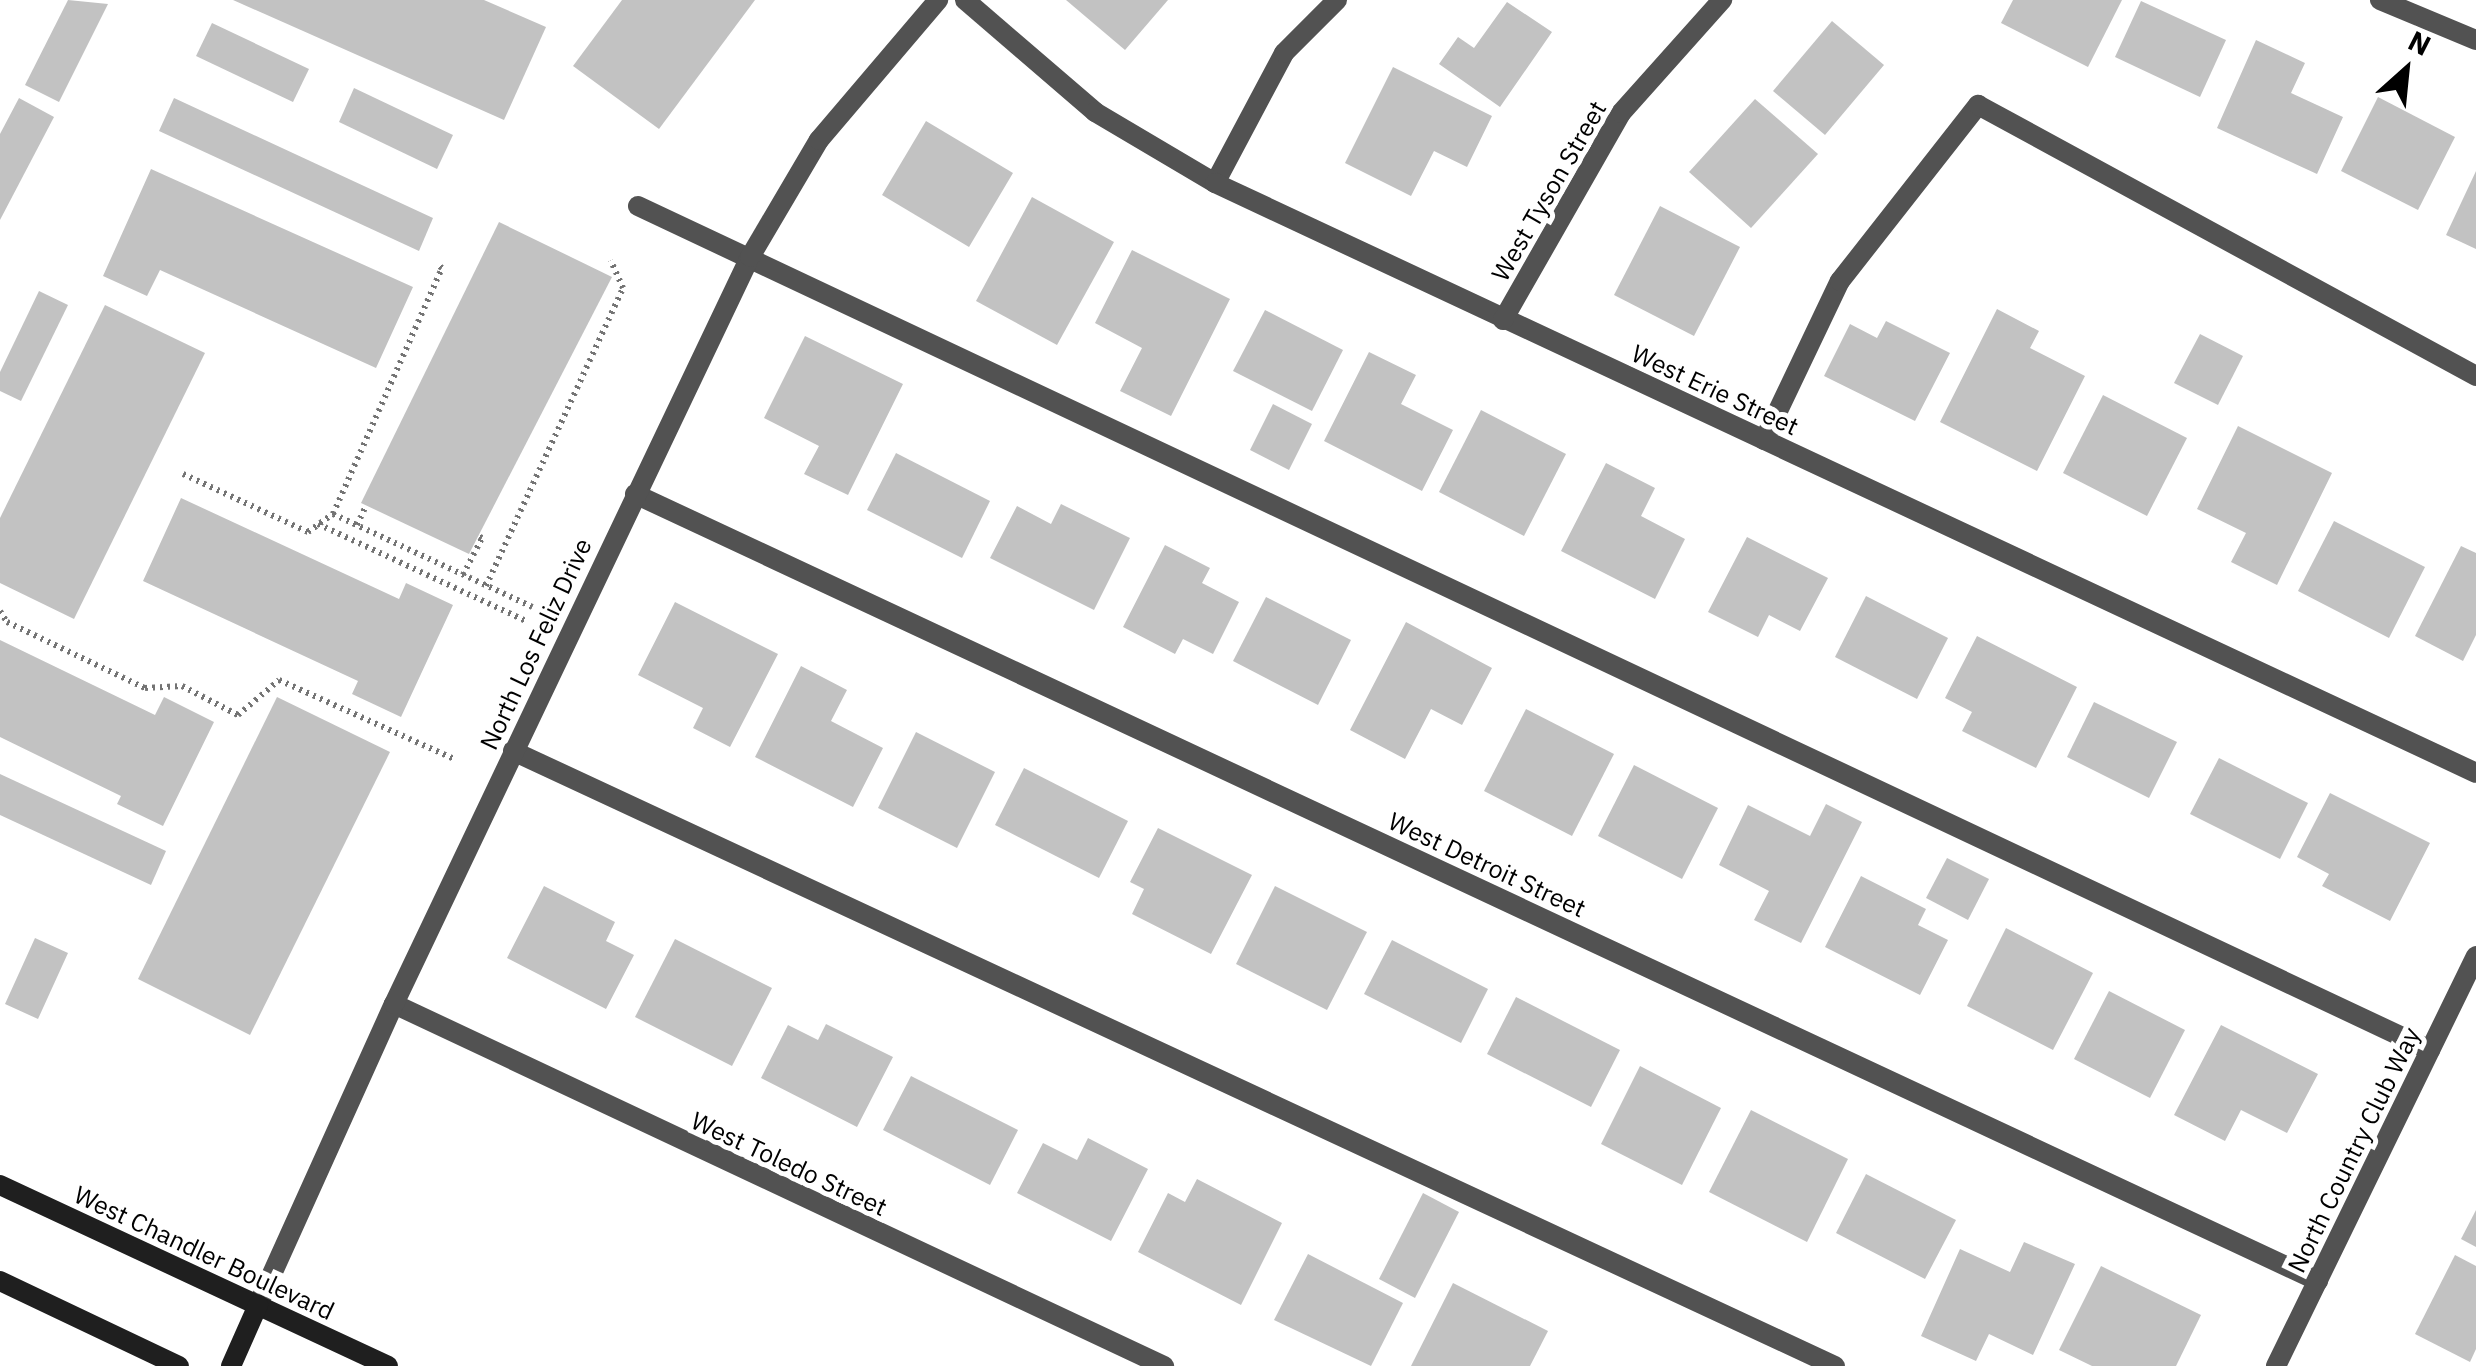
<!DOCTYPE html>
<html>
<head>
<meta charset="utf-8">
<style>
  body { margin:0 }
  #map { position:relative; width:2476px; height:1366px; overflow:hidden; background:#fff; font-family:"IBM Plex Sans",sans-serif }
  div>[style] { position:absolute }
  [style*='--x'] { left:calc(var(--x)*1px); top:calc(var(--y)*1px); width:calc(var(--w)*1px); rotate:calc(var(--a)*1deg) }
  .building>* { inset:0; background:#c2c2c2 }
  .path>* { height:6px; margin-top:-3px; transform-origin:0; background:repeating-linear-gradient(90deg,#747474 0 2.5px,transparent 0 7.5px) }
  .service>* { height:20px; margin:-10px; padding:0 10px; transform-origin:10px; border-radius:10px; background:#525252 }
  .minor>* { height:20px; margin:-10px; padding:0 10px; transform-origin:10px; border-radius:10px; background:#525252 }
  .tertiary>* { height:20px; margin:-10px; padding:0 10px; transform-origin:10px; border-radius:10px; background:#525252 }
  .secondary>* { height:20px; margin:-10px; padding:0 10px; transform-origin:10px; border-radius:10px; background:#1f1f1f }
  span { translate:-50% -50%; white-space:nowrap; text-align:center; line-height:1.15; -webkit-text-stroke:10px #fff; paint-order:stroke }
  .street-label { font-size:25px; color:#000 }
  .north { position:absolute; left:2356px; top:20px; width:100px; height:100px; -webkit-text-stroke:8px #fff; paint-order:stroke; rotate:27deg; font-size:28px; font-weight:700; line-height:40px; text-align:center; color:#000 }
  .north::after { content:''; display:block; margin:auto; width:35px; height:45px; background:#000; clip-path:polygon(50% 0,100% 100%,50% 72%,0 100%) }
</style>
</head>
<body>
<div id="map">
  <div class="building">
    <div style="clip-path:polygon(68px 0,108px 4px,59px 102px,25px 85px)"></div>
    <div style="clip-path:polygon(233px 0,484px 0,546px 27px,504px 120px)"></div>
    <div style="clip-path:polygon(622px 0,755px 0,659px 129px,573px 66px)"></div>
    <div style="clip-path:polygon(1066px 0,1168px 0,1125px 50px)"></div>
    <div style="clip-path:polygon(2013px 0,2122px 0,2088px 67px,2001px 23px)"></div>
    <div style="clip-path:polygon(2141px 1px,2226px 40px,2200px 97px,2115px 57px)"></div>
    <div style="clip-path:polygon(1507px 2px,1552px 32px,1500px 107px,1439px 64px,1458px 37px,1474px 48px)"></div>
    <div style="clip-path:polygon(1832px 21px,1884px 65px,1825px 135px,1773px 91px)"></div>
    <div style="clip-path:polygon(212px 23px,309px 69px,293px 102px,196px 56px)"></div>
    <div style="clip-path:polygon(2256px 40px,2305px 63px,2291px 93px,2343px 117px,2317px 174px,2217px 128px)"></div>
    <div style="clip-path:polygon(1393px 67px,1492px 116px,1467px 167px,1434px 151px,1411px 196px,1345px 163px)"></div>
    <div style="clip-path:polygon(354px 88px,453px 135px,437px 169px,339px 122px)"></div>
    <div style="clip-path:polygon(2378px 97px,2455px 137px,2418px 210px,2341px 171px)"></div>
    <div style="clip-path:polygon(19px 98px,54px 117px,0 220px,0 134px)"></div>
    <div style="clip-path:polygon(174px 98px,433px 218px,419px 251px,159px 131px)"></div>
    <div style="clip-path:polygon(1755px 99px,1818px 154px,1751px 228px,1689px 172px)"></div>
    <div style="clip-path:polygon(926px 121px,1013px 173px,969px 247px,882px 195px)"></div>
    <div style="clip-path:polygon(151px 169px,413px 287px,376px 368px,160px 270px,147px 296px,103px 276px)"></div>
    <div style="clip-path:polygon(2476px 171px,2476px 249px,2446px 235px)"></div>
    <div style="clip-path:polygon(1032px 197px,1114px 242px,1057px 345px,976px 301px)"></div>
    <div style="clip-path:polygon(1660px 206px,1740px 247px,1694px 336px,1614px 295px)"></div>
    <div style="clip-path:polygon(499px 222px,612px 277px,469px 554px,361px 503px)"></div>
    <div style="clip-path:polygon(1132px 250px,1230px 299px,1171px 416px,1120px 391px,1142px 348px,1095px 323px)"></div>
    <div style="clip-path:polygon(39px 291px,68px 305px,21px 401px,0 391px,0 372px)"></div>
    <div style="clip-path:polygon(105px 305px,205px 353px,74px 619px,0 583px,0 518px)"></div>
    <div style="clip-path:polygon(1997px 309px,2039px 331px,2030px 348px,2085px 376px,2037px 471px,1940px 422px)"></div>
    <div style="clip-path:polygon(1265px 310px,1343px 350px,1312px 411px,1233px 371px)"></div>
    <div style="clip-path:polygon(1886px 321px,1950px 353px,1915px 421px,1824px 376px,1850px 324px,1877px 338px)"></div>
    <div style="clip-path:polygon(2200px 334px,2243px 356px,2218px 405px,2174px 383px)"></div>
    <div style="clip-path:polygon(805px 336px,903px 384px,848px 495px,804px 474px,819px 446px,764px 418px)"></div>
    <div style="clip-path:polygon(1369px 352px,1416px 375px,1401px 404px,1453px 430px,1422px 491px,1324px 441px)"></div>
    <div style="clip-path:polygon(2103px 395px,2187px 438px,2147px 516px,2063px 473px)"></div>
    <div style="clip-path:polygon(1273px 404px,1312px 424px,1289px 470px,1250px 450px)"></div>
    <div style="clip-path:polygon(1481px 410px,1566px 454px,1524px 536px,1439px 492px)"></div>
    <div style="clip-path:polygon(2238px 426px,2332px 473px,2277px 585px,2231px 562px,2246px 533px,2197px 509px)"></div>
    <div style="clip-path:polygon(896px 453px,990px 501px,962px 558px,867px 510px)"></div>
    <div style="clip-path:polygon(1606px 463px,1655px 488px,1641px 516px,1685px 539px,1655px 599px,1561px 551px)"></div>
    <div style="clip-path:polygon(181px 498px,399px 599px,406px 583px,453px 605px,401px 717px,352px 694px,358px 681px,143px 581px)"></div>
    <div style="clip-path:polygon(1061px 504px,1130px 538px,1094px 610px,990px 558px,1017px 506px,1051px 524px)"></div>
    <div style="clip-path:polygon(2334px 521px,2425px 567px,2389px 638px,2298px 591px)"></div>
    <div style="clip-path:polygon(1747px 537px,1828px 578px,1800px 631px,1769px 615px,1758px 637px,1708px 612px)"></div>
    <div style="clip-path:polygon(1165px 545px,1210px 568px,1202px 583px,1239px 602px,1213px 654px,1183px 639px,1175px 654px,1123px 627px)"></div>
    <div style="clip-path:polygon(2461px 546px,2476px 553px,2476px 635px,2463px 661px,2415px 636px)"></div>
    <div style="clip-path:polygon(1866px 596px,1948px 638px,1917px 699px,1835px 657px)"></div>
    <div style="clip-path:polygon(1266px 597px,1351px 640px,1318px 705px,1233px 661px)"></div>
    <div style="clip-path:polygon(675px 602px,778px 654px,730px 747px,693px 728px,703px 708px,638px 675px)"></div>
    <div style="clip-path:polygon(1406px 622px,1492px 668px,1462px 725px,1431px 709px,1405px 759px,1350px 730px)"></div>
    <div style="clip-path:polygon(1977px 636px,2077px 687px,2036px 768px,1962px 731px,1972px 712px,1945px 698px)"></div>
    <div style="clip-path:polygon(0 640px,155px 715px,164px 697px,214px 722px,163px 826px,117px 804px,121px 796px,0 737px)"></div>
    <div style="clip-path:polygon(801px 666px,847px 690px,831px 721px,883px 748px,853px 807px,755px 757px)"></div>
    <div style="clip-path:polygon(277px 697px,390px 752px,250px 1035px,138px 979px)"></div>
    <div style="clip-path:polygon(2094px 702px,2177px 742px,2149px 798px,2067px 757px)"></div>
    <div style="clip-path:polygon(1526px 709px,1614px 754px,1572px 836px,1484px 791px)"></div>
    <div style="clip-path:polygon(916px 732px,995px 772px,957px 848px,878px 808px)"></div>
    <div style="clip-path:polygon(2219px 758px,2308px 803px,2280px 859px,2190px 814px)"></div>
    <div style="clip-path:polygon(1634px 765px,1718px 808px,1682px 879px,1598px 836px)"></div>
    <div style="clip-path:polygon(1024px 768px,1128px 821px,1099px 878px,995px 825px)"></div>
    <div style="clip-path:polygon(0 774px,166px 851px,151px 885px,0 815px)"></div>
    <div style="clip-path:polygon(2330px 793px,2430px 843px,2390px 921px,2322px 886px,2329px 874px,2297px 857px)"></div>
    <div style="clip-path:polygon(1826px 804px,1862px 822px,1801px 943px,1754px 920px,1769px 891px,1719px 865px,1748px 805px,1810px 836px)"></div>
    <div style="clip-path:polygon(1158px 828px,1252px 875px,1211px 954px,1132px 914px,1144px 889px,1130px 882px)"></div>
    <div style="clip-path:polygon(1947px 858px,1989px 879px,1968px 920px,1926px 898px)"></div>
    <div style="clip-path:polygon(1861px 876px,1926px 909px,1918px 925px,1948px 940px,1920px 995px,1825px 947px)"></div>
    <div style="clip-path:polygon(544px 886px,615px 922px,606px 941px,634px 955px,606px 1009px,507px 958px)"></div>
    <div style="clip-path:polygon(1275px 886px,1367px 932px,1327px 1010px,1236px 964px)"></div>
    <div style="clip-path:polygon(2006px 928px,2093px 973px,2053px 1050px,1967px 1006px)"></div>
    <div style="clip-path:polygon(35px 938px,68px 953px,38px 1019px,5px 1004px)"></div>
    <div style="clip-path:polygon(675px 939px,772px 988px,732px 1066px,635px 1017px)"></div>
    <div style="clip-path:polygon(1392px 940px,1488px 989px,1461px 1043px,1364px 994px)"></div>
    <div style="clip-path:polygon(2109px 991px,2185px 1030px,2150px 1098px,2074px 1059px)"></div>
    <div style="clip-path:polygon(1516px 997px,1620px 1050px,1591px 1107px,1487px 1054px)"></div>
    <div style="clip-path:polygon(826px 1024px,893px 1057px,857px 1127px,761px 1078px,788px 1025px,818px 1040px)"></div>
    <div style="clip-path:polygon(2221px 1025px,2318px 1074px,2287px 1133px,2241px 1110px,2225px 1141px,2174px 1115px)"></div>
    <div style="clip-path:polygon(1640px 1066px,1721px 1108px,1682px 1185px,1601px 1144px)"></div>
    <div style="clip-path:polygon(911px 1076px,1018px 1130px,990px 1185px,883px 1130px)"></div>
    <div style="clip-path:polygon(1751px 1110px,1848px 1159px,1807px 1242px,1709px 1192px)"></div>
    <div style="clip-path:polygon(1088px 1138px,1148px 1169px,1111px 1241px,1017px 1193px,1043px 1143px,1077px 1160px)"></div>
    <div style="clip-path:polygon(1866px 1174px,1956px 1220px,1925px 1279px,1836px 1233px)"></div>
    <div style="clip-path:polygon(1197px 1179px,1282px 1223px,1241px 1305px,1138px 1252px,1168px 1193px,1185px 1202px)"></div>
    <div style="clip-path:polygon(1423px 1193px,1459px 1212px,1415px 1298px,1379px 1279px)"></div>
    <div style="clip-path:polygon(2476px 1210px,2476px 1247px,2461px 1239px)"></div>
    <div style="clip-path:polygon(2024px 1242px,2075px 1264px,2033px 1355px,1989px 1334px,1976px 1361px,1921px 1336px,1960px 1249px,2010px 1272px)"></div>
    <div style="clip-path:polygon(1308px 1254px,1403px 1303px,1371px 1366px,1274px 1320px)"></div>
    <div style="clip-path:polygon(2455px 1255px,2476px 1266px,2476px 1349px,2470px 1362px,2415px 1334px)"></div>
    <div style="clip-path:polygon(2101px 1266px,2201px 1315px,2176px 1366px,2092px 1366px,2059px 1350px)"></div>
    <div style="clip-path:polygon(1453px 1283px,1548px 1331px,1530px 1366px,1411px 1366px)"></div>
  </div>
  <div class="path">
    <div style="--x:183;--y:474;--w:138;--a:24.9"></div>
    <div style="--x:308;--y:532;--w:31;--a:-36"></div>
    <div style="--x:333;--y:514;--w:220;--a:25"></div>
    <div style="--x:333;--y:514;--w:269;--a:-66.1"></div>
    <div style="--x:442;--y:268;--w:5;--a:-143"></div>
    <div style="--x:318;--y:524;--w:230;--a:25"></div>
    <div style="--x:357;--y:525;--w:21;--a:-65"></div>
    <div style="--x:463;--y:575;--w:42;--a:-62.8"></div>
    <div style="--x:482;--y:538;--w:4;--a:-153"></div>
    <div style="--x:486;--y:586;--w:328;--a:-65.3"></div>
    <div style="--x:623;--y:288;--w:30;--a:-114"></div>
    <div style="--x:0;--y:611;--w:13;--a:58"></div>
    <div style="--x:7;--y:622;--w:153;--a:25.6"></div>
    <div style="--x:145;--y:688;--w:37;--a:-3"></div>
    <div style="--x:182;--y:686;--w:63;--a:27.4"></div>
    <div style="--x:238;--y:715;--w:54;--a:-40.5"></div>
    <div style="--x:279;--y:680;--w:194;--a:24.3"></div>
  </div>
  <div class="service">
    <div style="--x:1215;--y:183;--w:147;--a:-62"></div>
    <div style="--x:1284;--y:53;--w:75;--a:-45"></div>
    <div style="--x:638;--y:206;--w:1981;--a:25.22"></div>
    <div style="--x:1764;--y:440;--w:176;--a:-64.5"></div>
    <div style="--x:1840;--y:281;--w:224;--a:-51.9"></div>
    <div style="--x:1978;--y:105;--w:567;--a:28.55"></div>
    <div style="--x:513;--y:751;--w:1458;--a:24.95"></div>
  </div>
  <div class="minor">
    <div style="--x:965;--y:0;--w:172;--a:40.7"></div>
    <div style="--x:1095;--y:112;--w:139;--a:30.6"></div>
    <div style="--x:1215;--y:183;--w:1392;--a:25.07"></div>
    <div style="--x:2380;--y:0;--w:104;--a:22.6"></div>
    <div style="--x:1503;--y:320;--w:238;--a:-60.3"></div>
    <div style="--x:1621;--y:113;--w:152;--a:-48.2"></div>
    <div style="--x:635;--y:494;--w:1858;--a:25.06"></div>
    <div style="--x:394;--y:1004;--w:851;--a:25.18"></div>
    <div style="--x:258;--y:1305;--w:330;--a:-65.7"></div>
    <div style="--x:394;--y:1004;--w:827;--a:-64.52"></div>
    <div style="--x:750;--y:257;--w:136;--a:-59.5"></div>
    <div style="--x:819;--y:140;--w:184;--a:-49.6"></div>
  </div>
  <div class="tertiary">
    <div style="--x:2276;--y:1366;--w:456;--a:-64"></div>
  </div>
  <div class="secondary">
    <div style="--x:0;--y:1185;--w:428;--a:25"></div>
    <div style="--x:0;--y:1281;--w:198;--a:25.4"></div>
    <div style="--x:231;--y:1366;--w:67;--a:-66.1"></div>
  </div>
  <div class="street-label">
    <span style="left:1549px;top:191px;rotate:-60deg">West Tyson Street</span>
    <span style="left:1715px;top:390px;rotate:25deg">West Erie Street</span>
    <span style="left:536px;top:644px;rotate:-65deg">North Los Feliz Drive</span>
    <span style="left:1487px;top:865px;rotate:25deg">West Detroit Street</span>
    <span style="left:2354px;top:1150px;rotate:-64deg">North Country Club Way</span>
    <span style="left:789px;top:1164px;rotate:25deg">West Toledo Street</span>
    <span style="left:204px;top:1253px;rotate:25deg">West Chandler Boulevard</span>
  </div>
  <div class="north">N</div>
</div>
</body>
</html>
